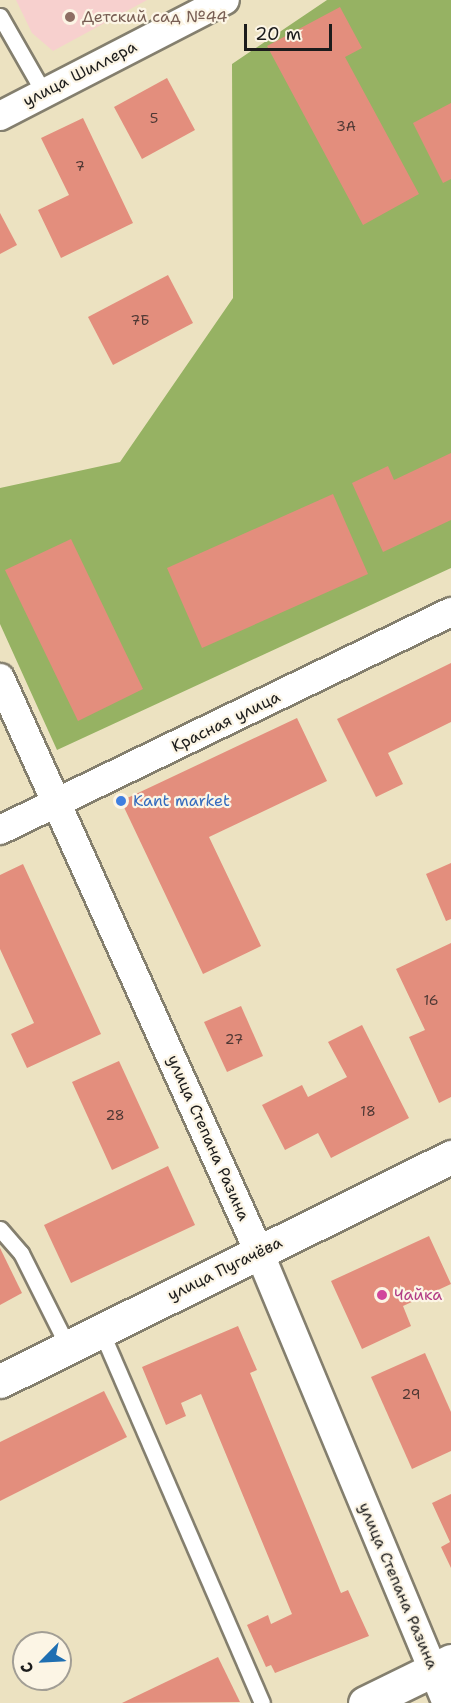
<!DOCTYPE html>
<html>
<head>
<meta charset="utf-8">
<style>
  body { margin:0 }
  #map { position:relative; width:451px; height:1703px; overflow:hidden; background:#ece2c1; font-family:"Shantell Sans",sans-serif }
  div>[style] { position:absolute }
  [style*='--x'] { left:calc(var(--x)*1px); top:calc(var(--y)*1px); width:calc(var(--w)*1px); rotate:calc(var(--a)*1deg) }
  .built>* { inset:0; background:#f7d0ce }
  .forest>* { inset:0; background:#96b263 }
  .building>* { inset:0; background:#e38e7d }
  .roads { filter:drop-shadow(2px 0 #847f6e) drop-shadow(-2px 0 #847f6e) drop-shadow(0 2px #847f6e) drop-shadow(0 -2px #847f6e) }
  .lane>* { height:15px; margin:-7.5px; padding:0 7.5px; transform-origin:7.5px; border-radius:7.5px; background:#fff }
  .street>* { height:28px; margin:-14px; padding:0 14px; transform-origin:14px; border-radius:14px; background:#fff }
  .secondary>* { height:33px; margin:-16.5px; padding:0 16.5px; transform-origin:16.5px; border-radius:16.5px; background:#fff }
  .dots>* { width:16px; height:16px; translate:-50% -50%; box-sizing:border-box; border:3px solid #fcf5e5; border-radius:50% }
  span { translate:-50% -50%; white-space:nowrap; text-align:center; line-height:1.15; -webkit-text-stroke:4.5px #fcf5e5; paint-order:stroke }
  .number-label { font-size:14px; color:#4e3834 }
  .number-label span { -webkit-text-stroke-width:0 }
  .education-label { font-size:16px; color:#785e54 }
  .left { translate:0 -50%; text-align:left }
  .street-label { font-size:16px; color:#1c1c1c }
  .shop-label { font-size:16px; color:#366cbe }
  .hotel-label { font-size:16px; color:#b23c85 }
  .north { position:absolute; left:12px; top:1631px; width:60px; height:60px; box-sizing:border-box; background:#fcf5e5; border:2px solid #a29e95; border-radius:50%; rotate:246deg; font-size:16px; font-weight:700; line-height:24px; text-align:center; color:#1c1c1c }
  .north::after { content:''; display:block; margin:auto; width:21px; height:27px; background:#1f6fb2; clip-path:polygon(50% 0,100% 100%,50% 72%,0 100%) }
  .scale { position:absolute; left:244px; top:24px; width:88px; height:27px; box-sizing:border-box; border:3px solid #1c1c1c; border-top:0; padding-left:8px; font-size:18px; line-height:21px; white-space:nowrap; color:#1c1c1c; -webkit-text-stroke:4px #fcf5e5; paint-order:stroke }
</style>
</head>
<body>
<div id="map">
  <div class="built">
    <div style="clip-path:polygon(16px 0,147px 0,53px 51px,32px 33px)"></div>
  </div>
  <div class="forest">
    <div style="clip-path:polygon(327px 0,451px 0,451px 568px,57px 750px,0 624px,0 488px,120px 462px,233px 298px,232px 64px)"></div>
  </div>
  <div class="building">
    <div style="clip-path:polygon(340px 7px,362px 48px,345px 57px,419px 194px,363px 225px,267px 46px)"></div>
    <div style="clip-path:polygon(167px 78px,195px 130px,142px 159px,114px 107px)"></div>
    <div style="clip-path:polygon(451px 103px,451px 179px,443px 183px,413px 123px)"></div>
    <div style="clip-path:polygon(83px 118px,133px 223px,61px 258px,38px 210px,69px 195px,41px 138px)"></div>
    <div style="clip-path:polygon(0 213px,17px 245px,0 254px)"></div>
    <div style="clip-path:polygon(168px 275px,193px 323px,113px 365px,88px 317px)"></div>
    <div style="clip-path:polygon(451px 453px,451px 520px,383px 552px,352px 483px,388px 466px,394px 480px)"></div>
    <div style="clip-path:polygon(333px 494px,368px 574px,202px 648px,167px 568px)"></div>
    <div style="clip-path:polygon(71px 539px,143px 689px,78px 721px,5px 570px)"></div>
    <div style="clip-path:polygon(451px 663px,451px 722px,388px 753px,403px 784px,376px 797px,337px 719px)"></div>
    <div style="clip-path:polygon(297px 718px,327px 781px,209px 837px,261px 946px,203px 974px,121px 801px)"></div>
    <div style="clip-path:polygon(451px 863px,451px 919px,446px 921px,426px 874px)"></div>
    <div style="clip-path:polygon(23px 864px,101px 1034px,27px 1068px,11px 1034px,34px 1023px,0 949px,0 875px)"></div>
    <div style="clip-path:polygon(451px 943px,451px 1097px,439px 1103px,409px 1037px,425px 1030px,396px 969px)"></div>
    <div style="clip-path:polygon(241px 1006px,263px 1056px,227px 1072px,204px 1022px)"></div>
    <div style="clip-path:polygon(362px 1025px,409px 1118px,331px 1158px,318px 1133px,285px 1150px,262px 1105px,302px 1085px,308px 1097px,347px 1077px,328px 1042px)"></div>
    <div style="clip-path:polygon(119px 1061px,159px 1148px,112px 1170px,72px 1082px)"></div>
    <div style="clip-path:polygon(168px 1166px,195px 1225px,71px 1283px,44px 1225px)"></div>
    <div style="clip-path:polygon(429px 1236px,451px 1284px,403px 1306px,411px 1326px,362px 1349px,331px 1281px)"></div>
    <div style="clip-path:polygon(0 1248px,22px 1293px,0 1305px)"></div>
    <div style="clip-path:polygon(238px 1326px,257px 1370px,250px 1373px,341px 1593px,348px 1590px,369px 1636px,275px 1673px,271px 1665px,266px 1667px,247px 1625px,268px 1615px,271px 1624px,292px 1614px,201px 1394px,181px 1403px,186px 1416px,166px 1425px,142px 1367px)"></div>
    <div style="clip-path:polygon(425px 1353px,451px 1412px,451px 1451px,412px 1469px,371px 1377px)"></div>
    <div style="clip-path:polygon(104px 1391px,127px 1437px,0 1501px,0 1442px)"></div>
    <div style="clip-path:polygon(451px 1494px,451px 1568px,441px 1547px,450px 1542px,432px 1503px)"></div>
    <div style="clip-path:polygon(218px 1657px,240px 1702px,122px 1703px)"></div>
  </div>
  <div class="roads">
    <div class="lane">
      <div style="--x:0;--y:16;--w:89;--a:60.3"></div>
      <div style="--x:0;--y:1229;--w:32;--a:49"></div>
      <div style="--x:21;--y:1253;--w:105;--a:63.4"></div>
      <div style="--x:101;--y:1331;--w:405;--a:66.6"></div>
    </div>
    <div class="street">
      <div style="--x:0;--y:116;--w:253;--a:-27.3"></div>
      <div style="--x:0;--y:678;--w:630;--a:65.71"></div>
      <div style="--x:259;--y:1252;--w:489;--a:67.4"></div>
      <div style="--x:0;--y:830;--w:501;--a:-25.8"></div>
    </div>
    <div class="secondary">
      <div style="--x:0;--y:1381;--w:504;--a:-26.41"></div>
      <div style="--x:365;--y:1703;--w:96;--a:-26"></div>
    </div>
  </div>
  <div class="dots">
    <div style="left:70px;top:17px;background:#8d6e63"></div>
    <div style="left:121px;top:801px;background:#3f7fe0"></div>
    <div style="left:382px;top:1295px;background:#d1479c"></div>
  </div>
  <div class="number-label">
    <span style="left:154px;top:118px">5</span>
    <span style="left:346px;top:126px">3А</span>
    <span style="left:80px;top:166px">7</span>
    <span style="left:140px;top:320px">7Б</span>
    <span style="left:431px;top:1000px">16</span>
    <span style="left:234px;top:1039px">27</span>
    <span style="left:368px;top:1111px">18</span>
    <span style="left:115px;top:1115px">28</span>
    <span style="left:411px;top:1394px">29</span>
  </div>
  <div class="education-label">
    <span class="left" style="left:82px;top:17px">Детский сад №44</span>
  </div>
  <div class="street-label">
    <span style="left:80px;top:74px;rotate:-27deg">улица Шиллера</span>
    <span style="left:226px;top:722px;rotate:-26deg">Красная улица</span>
    <span style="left:208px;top:1138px;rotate:66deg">улица Степана Разина</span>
    <span style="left:225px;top:1269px;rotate:-26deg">улица Пугачёва</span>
    <span style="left:398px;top:1586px;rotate:67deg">улица Степана Разина</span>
  </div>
  <div class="shop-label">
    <span class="left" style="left:133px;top:801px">Kant market</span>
  </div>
  <div class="hotel-label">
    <span class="left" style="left:394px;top:1295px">Чайка</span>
  </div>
  <div class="north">С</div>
  <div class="scale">20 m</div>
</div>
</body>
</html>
